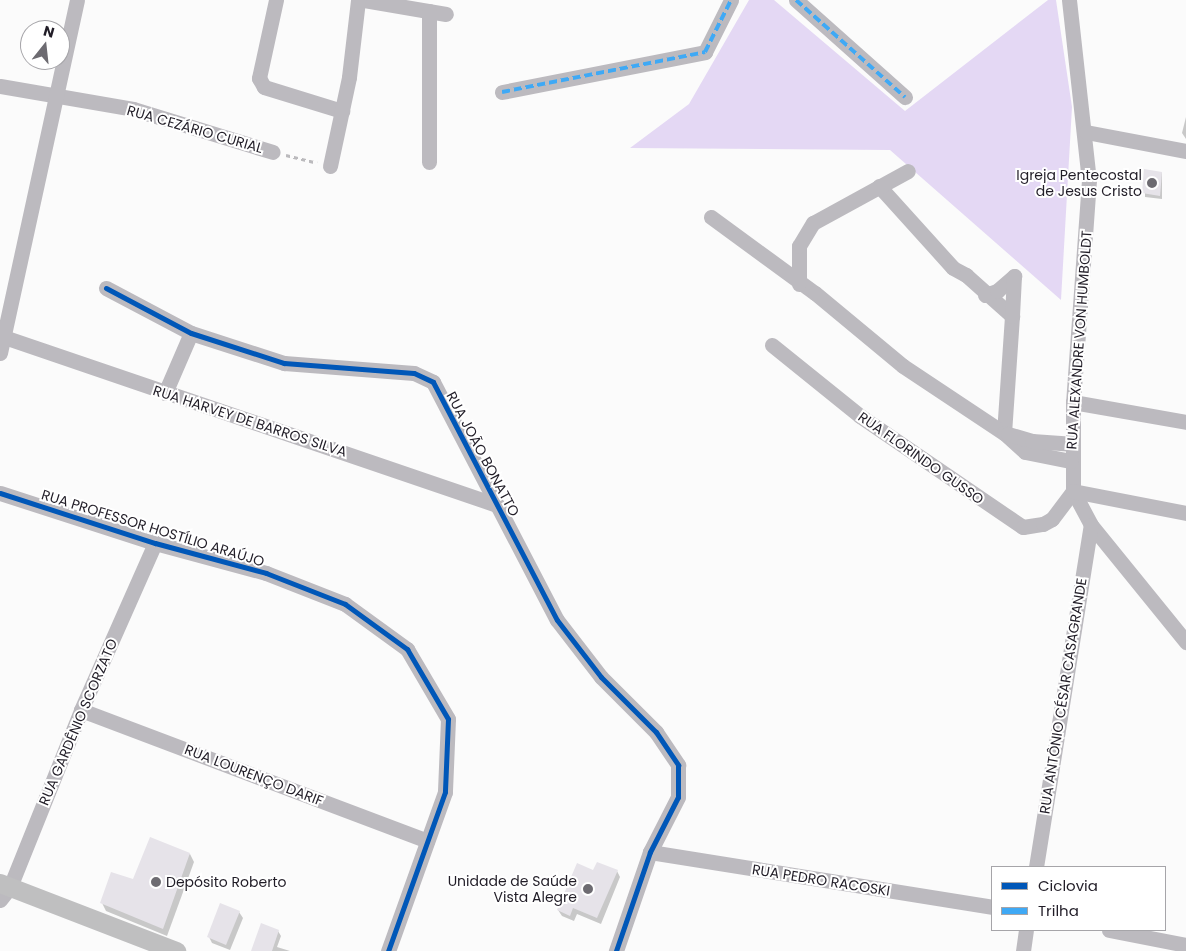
<!DOCTYPE html>
<html>
<head>
<meta charset="utf-8">
<style>
  body { margin:0 }
  #map { position:relative; width:1186px; height:951px; overflow:hidden; background:#fbfbfb; font-family:Poppins,sans-serif }
  div>[style] { position:absolute }
  [style*='--x'] { left:calc(var(--x)*1px); top:calc(var(--y)*1px); width:calc(var(--w)*1px); rotate:calc(var(--a)*1deg) }
  .green>* { inset:0; background:#e4d8f4 }
  .shadow>* { inset:0; background:#0003 }
  .building>* { inset:0; background:#e6e3e9 }
  .path>* { height:2.5px; margin-top:-1.25px; transform-origin:0; background:repeating-linear-gradient(90deg,#bbbabd 0 4px,transparent 0 8px) }
  .minor>* { height:15px; margin:-7.5px; padding:0 7.5px; transform-origin:7.5px; border-radius:7.5px; background:#bcbabf }
  .major>* { height:19px; margin:-9.5px; padding:0 9.5px; transform-origin:9.5px; border-radius:9.5px; background:#bfbfc0 }
  .quiet>* { height:4px; margin-top:-2px; transform-origin:0; background:repeating-linear-gradient(90deg,#3fa9f5 0 8px,transparent 0 12px) }
  .cycleway>* { height:5px; margin:-2.5px; padding:0 2.5px; transform-origin:2.5px; border-radius:2.5px; background:#0057b8 }
  .dots>* { width:14px; height:14px; translate:-50% -50%; box-sizing:border-box; border:2px solid #fff; border-radius:50% }
  span { translate:-50% -50%; white-space:nowrap; text-align:center; line-height:1.15; -webkit-text-stroke:4px #fff; paint-order:stroke }
  .street-label { font-size:14px; color:#211d27 }
  .poi-label { font-size:14px; color:#211d27 }
  .right { translate:-100% -50%; text-align:right }
  .left { translate:0 -50%; text-align:left }
  .legend { position:absolute; left:991px; top:866px; width:175px; height:65px; box-sizing:border-box; background:#fff; border:1px solid #a6a5a9; margin:0; padding:6px 9px; list-style:none; font-size:15px; color:#211d27 }
  .legend li { display:flex; align-items:center; gap:10px; height:25px }
  .legend b { width:25px; border:1px solid #a6a5a9 }
  .north { position:absolute; left:20px; top:20px; width:50px; height:50px; box-sizing:border-box; background:#fff; border:1px solid #a6a5a9; border-radius:50%; rotate:16deg; font-size:14px; font-weight:700; line-height:20px; text-align:center; color:#211d27 }
  .north::after { content:''; display:block; margin:auto; width:18px; height:22px; background:#6d6b71; clip-path:polygon(50% 0,100% 100%,50% 72%,0 100%) }
</style>
</head>
<body>
<div id="map">
  <div class="green">
    <div style="clip-path:polygon(749px 0,774px 0,905px 111px,1048px 0,1056px 0,1072px 107px,1061px 300px,890px 150px,630px 148px,689px 104px)"></div>
  </div>
  <div class="shadow">
    <div style="clip-path:polygon(1186px 117px,1186px 139px,1182px 133px)"></div>
    <div style="clip-path:polygon(1145px 171px,1162px 173px,1162px 199px,1145px 197px)"></div>
    <div style="clip-path:polygon(190px 854px,194px 862px,167px 936px,106px 911px,102px 903px,134px 881px)"></div>
    <div style="clip-path:polygon(617px 871px,620px 877px,601px 924px,577px 914px,574px 921px,562px 916px,558px 910px)"></div>
    <div style="clip-path:polygon(239px 912px,243px 918px,230px 950px,212px 943px,209px 937px)"></div>
    <div style="clip-path:polygon(278px 931px,281px 936px,277px 947px,290px 951px,253px 951px)"></div>
  </div>
  <div class="building">
    <div style="clip-path:polygon(1144px 169px,1162px 172px,1160px 196px,1142px 193px)"></div>
    <div style="clip-path:polygon(150px 837px,190px 853px,163px 929px,100px 903px,111px 872px,133px 879px)"></div>
    <div style="clip-path:polygon(597px 862px,618px 870px,597px 918px,573px 908px,570px 916px,557px 910px,577px 863px,593px 870px)"></div>
    <div style="clip-path:polygon(220px 903px,240px 911px,226px 945px,207px 937px)"></div>
    <div style="clip-path:polygon(261px 923px,279px 930px,272px 951px,251px 951px)"></div>
  </div>
  <div class="path">
    <div style="--x:286;--y:155;--w:32;--a:14"></div>
  </div>
  <div class="minor">
    <div style="--x:276;--y:0;--w:80;--a:102.3"></div>
    <div style="--x:259;--y:78;--w:10;--a:61"></div>
    <div style="--x:264;--y:87;--w:82;--a:17.1"></div>
    <div style="--x:364;--y:0;--w:83;--a:9.7"></div>
    <div style="--x:796;--y:0;--w:146;--a:41.7"></div>
    <div style="--x:1069;--y:0;--w:181;--a:83.7"></div>
    <div style="--x:1089;--y:180;--w:223;--a:94.1"></div>
    <div style="--x:1073;--y:402;--w:89;--a:90"></div>
    <div style="--x:1073;--y:491;--w:38;--a:62"></div>
    <div style="--x:1091;--y:525;--w:151;--a:50.9"></div>
    <div style="--x:429;--y:11;--w:151;--a:90"></div>
    <div style="--x:0;--y:86;--w:135;--a:9.8"></div>
    <div style="--x:133;--y:109;--w:146;--a:17.1"></div>
    <div style="--x:502;--y:92;--w:207;--a:-11.1"></div>
    <div style="--x:705;--y:52;--w:58;--a:-63.4"></div>
    <div style="--x:1086;--y:132;--w:102;--a:10.8"></div>
    <div style="--x:330;--y:166;--w:91;--a:-77.9"></div>
    <div style="--x:349;--y:77;--w:78;--a:-83.3"></div>
    <div style="--x:879;--y:186;--w:110;--a:47.9"></div>
    <div style="--x:953;--y:268;--w:15;--a:28"></div>
    <div style="--x:966;--y:275;--w:62;--a:41.7"></div>
    <div style="--x:1012;--y:316;--w:117;--a:93.9"></div>
    <div style="--x:711;--y:217;--w:129;--a:36.2"></div>
    <div style="--x:815;--y:293;--w:114;--a:39.7"></div>
    <div style="--x:903;--y:366;--w:121;--a:33.6"></div>
    <div style="--x:1004;--y:433;--w:28;--a:42"></div>
    <div style="--x:1025;--y:452;--w:47;--a:11.1"></div>
    <div style="--x:799;--y:284;--w:38;--a:-90"></div>
    <div style="--x:799;--y:246;--w:27;--a:-59"></div>
    <div style="--x:813;--y:223;--w:108;--a:-28.7"></div>
    <div style="--x:106;--y:288;--w:96;--a:27.9"></div>
    <div style="--x:191;--y:333;--w:98;--a:17.9"></div>
    <div style="--x:284;--y:363;--w:130;--a:4.4"></div>
    <div style="--x:414;--y:373;--w:21;--a:25"></div>
    <div style="--x:433;--y:382;--w:268;--a:62.5"></div>
    <div style="--x:557;--y:620;--w:72;--a:52.3"></div>
    <div style="--x:601;--y:677;--w:78;--a:45"></div>
    <div style="--x:656;--y:732;--w:40;--a:56"></div>
    <div style="--x:678;--y:765;--w:32;--a:90"></div>
    <div style="--x:678;--y:797;--w:62;--a:117"></div>
    <div style="--x:650;--y:852;--w:105;--a:109"></div>
    <div style="--x:985;--y:295;--w:13;--a:-18"></div>
    <div style="--x:997;--y:291;--w:23;--a:-41"></div>
    <div style="--x:1014;--y:276;--w:40;--a:92.9"></div>
    <div style="--x:4;--y:337;--w:521;--a:18.82"></div>
    <div style="--x:772;--y:345;--w:113;--a:38.9"></div>
    <div style="--x:860;--y:416;--w:197;--a:34.3"></div>
    <div style="--x:1023;--y:527;--w:20;--a:-9"></div>
    <div style="--x:1043;--y:524;--w:10;--a:-29"></div>
    <div style="--x:1052;--y:519;--w:35;--a:-53"></div>
    <div style="--x:1073;--y:491;--w:115;--a:11"></div>
    <div style="--x:0;--y:353;--w:361;--a:-77.7"></div>
    <div style="--x:165;--y:393;--w:65;--a:-66.6"></div>
    <div style="--x:1073;--y:402;--w:115;--a:10"></div>
    <div style="--x:1008;--y:434;--w:25;--a:16"></div>
    <div style="--x:1032;--y:441;--w:39;--a:4"></div>
    <div style="--x:0;--y:493;--w:163;--a:17.9"></div>
    <div style="--x:155;--y:543;--w:115;--a:15.1"></div>
    <div style="--x:266;--y:573;--w:85;--a:21.4"></div>
    <div style="--x:345;--y:604;--w:77;--a:36"></div>
    <div style="--x:407;--y:649;--w:81;--a:59.6"></div>
    <div style="--x:448;--y:719;--w:73;--a:92.4"></div>
    <div style="--x:445;--y:792;--w:169;--a:109.7"></div>
    <div style="--x:81;--y:710;--w:370;--a:20.7"></div>
    <div style="--x:650;--y:852;--w:346;--a:9.1"></div>
    <div style="--x:1036;--y:867;--w:346;--a:-80.9"></div>
    <div style="--x:0;--y:900;--w:16;--a:-52"></div>
    <div style="--x:10;--y:887;--w:191;--a:-68.1"></div>
    <div style="--x:81;--y:710;--w:183;--a:-66.1"></div>
    <div style="--x:1109;--y:930;--w:78;--a:11"></div>
    <div style="--x:1023;--y:951;--w:21;--a:-82"></div>
  </div>
  <div class="major">
    <div style="--x:0;--y:883;--w:189;--a:21.1"></div>
  </div>
  <div class="quiet">
    <div style="--x:796;--y:0;--w:146;--a:41.7"></div>
    <div style="--x:502;--y:92;--w:207;--a:-11.1"></div>
    <div style="--x:705;--y:52;--w:58;--a:-63.4"></div>
  </div>
  <div class="cycleway">
    <div style="--x:106;--y:288;--w:96;--a:27.9"></div>
    <div style="--x:191;--y:333;--w:98;--a:17.9"></div>
    <div style="--x:284;--y:363;--w:130;--a:4.4"></div>
    <div style="--x:414;--y:373;--w:21;--a:25"></div>
    <div style="--x:433;--y:382;--w:268;--a:62.5"></div>
    <div style="--x:557;--y:620;--w:72;--a:52.3"></div>
    <div style="--x:601;--y:677;--w:78;--a:45"></div>
    <div style="--x:656;--y:732;--w:40;--a:56"></div>
    <div style="--x:678;--y:765;--w:32;--a:90"></div>
    <div style="--x:678;--y:797;--w:62;--a:117"></div>
    <div style="--x:650;--y:852;--w:105;--a:109"></div>
    <div style="--x:0;--y:493;--w:163;--a:17.9"></div>
    <div style="--x:155;--y:543;--w:115;--a:15.1"></div>
    <div style="--x:266;--y:573;--w:85;--a:21.4"></div>
    <div style="--x:345;--y:604;--w:77;--a:36"></div>
    <div style="--x:407;--y:649;--w:81;--a:59.6"></div>
    <div style="--x:448;--y:719;--w:73;--a:92.4"></div>
    <div style="--x:445;--y:792;--w:169;--a:109.7"></div>
  </div>
  <div class="dots">
    <div style="left:1152px;top:183px;background:#6d6b71"></div>
    <div style="left:156px;top:882px;background:#6d6b71"></div>
    <div style="left:588px;top:889px;background:#6d6b71"></div>
  </div>
  <div class="street-label">
    <span style="left:195px;top:129px;rotate:16deg">RUA CEZÁRIO CURIAL</span>
    <span style="left:1079px;top:340px;rotate:-86deg">RUA ALEXANDRE VON HUMBOLDT</span>
    <span style="left:250px;top:421px;rotate:18deg">RUA HARVEY DE BARROS SILVA</span>
    <span style="left:483px;top:454px;rotate:62deg">RUA JOÃO BONATTO</span>
    <span style="left:921px;top:458px;rotate:35deg">RUA FLORINDO GUSSO</span>
    <span style="left:153px;top:528px;rotate:17deg">RUA PROFESSOR HOSTÍLIO ARAÚJO</span>
    <span style="left:1063px;top:696px;rotate:-81deg">RUA ANTÔNIO CÉSAR CASAGRANDE</span>
    <span style="left:78px;top:722px;rotate:-67deg">RUA GARDÊNIO SCORZATO</span>
    <span style="left:254px;top:775px;rotate:21deg">RUA LOURENÇO DARIF</span>
    <span style="left:821px;top:880px;rotate:9deg">RUA PEDRO RACOSKI</span>
  </div>
  <div class="poi-label">
    <span class="right" style="left:1142px;top:183px">Igreja Pentecostal<br>de Jesus Cristo</span>
    <span class="right" style="left:577px;top:889px">Unidade de Saúde<br>Vista Alegre</span>
    <span class="left" style="left:166px;top:882px">Depósito Roberto</span>
  </div>
  <ul class="legend">
  <li><b style="height:6px;background:#0057b8"></b>Ciclovia</li>
  <li><b style="height:6px;background:#3fa9f5"></b>Trilha</li>
  </ul>
  <div class="north">N</div>
</div>
</body>
</html>
